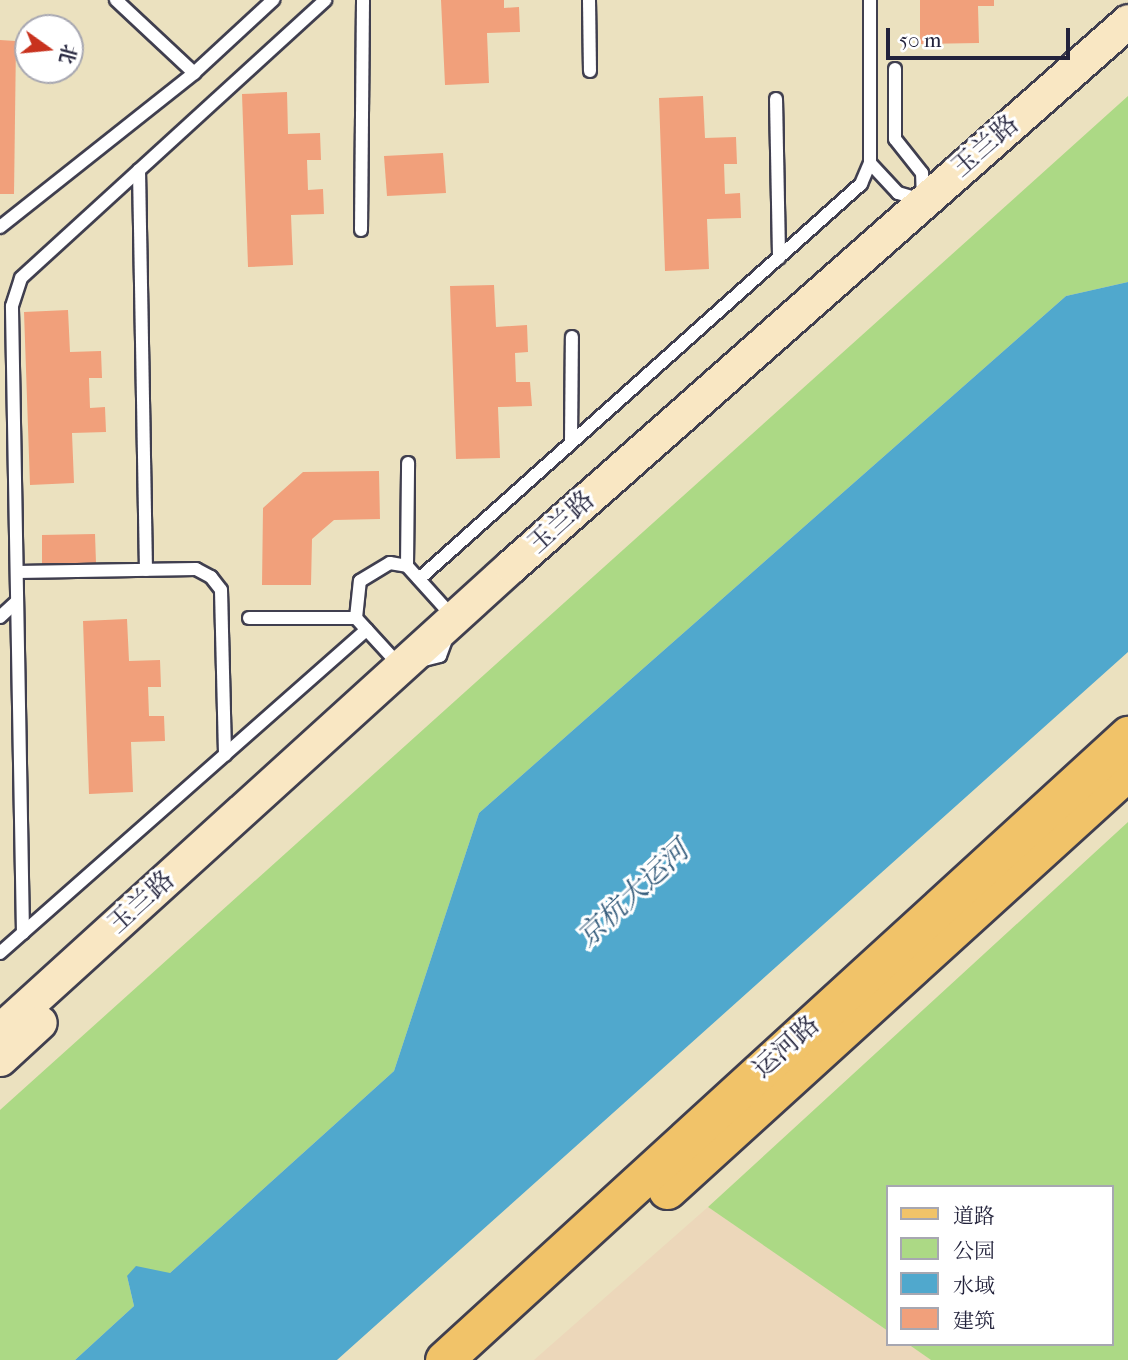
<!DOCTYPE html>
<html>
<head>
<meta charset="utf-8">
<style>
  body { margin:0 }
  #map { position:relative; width:1128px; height:1360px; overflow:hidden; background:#ebe1bf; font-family:"IM FELL French Canon","Noto Serif SC",serif }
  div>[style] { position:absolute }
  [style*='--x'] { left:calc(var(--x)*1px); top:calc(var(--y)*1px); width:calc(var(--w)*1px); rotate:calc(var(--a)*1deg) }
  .built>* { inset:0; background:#ecd7ba }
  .green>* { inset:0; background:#acd985 }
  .water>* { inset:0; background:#50a8cd }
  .building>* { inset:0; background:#f1a07b }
  .roads { filter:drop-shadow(2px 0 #403f4f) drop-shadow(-2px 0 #403f4f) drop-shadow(0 2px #403f4f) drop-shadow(0 -2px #403f4f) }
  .lane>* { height:12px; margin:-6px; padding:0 6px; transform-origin:6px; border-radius:6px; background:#fff }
  .secondary>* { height:33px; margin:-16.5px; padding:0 16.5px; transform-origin:16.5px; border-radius:16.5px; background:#f9e7c3 }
  .primary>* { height:37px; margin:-18.5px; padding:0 18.5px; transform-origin:18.5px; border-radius:18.5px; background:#f1c369 }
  span { translate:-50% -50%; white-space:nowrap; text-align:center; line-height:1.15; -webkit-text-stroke:6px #fff; paint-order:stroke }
  .street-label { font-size:26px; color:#22223b }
  .water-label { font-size:28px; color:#375e7d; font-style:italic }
  .legend { position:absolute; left:886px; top:1185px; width:228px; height:161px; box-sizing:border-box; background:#fff; border:2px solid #a7a7b1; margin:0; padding:9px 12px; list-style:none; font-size:21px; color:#22223b }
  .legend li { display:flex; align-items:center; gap:14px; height:35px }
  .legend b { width:35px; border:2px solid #a7a7b1 }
  .north { position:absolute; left:14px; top:14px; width:70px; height:70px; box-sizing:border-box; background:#fff; border:2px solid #a7a7b1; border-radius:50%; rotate:105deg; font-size:19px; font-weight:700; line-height:28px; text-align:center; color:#22223b }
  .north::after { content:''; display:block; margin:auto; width:24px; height:32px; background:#c8321e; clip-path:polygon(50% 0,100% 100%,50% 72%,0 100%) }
  .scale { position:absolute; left:886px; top:28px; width:184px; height:32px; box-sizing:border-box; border:4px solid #22223b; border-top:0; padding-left:9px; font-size:21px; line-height:24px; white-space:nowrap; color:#22223b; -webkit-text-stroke:5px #fff; paint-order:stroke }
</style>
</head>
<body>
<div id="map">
  <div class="built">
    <div style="clip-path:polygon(708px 1207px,888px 1331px,888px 1344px,908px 1344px,931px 1360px,534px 1360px)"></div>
  </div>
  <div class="green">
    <div style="clip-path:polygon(1128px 96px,1128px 282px,1066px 296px,479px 813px,394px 1071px,170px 1273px,127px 1276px,134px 1306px,75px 1360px,0 1360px,0 1110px)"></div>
    <div style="clip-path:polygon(1128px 822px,1128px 1360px,931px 1360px,908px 1344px,1112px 1344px,1112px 1187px,888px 1187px,888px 1331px,708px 1207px)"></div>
  </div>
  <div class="water">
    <div style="clip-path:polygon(1128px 282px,1128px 652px,337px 1360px,75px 1360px,134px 1306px,127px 1276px,136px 1266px,170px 1273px,394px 1071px,479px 813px,1066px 296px)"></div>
  </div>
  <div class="building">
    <div style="clip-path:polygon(441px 0,504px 0,504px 8px,519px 7px,520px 32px,487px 33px,489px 83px,445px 85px)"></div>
    <div style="clip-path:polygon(920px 0,994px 0,994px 6px,978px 6px,979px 43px,920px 44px)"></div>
    <div style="clip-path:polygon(0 40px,16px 41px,14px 194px,0 194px)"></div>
    <div style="clip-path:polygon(287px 92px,288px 134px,320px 133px,321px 160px,307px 160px,308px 190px,323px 189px,324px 214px,291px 215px,293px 265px,248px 267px,242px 94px)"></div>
    <div style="clip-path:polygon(703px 96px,705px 138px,736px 137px,737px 164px,724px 164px,725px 194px,740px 193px,741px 218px,707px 219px,709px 269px,665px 271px,659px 98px)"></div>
    <div style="clip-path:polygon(443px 153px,446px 193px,387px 196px,384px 156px)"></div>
    <div style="clip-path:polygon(494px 285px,496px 327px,527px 325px,528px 352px,515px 353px,516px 382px,530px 382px,532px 406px,498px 407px,500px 458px,456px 459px,450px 286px)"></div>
    <div style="clip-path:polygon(68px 310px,70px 352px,101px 351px,102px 378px,89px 378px,90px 408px,105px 407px,106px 432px,72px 433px,74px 483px,30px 485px,24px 312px)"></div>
    <div style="clip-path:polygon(379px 471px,380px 519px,334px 520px,312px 539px,311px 585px,262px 585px,263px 508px,303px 472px)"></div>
    <div style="clip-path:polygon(95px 534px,96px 563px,42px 564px,42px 535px)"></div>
    <div style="clip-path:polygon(127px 619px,129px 661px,160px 660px,161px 687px,148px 687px,149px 716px,164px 716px,165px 741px,131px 742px,133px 792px,89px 794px,83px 621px)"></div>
  </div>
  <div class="roads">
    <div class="lane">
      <div style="--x:116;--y:0;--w:107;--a:43.1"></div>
      <div style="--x:589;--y:0;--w:71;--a:89.2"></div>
      <div style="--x:870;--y:0;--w:163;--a:90"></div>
      <div style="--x:870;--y:163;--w:41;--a:47"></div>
      <div style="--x:898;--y:193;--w:26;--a:16"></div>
      <div style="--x:923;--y:200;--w:27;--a:-92"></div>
      <div style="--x:922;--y:173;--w:43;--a:-128.5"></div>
      <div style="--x:895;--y:139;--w:70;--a:-90"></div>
      <div style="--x:776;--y:99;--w:159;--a:88.9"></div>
      <div style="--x:139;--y:170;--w:400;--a:89"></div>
      <div style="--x:0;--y:227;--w:248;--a:-38.4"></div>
      <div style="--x:194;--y:73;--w:108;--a:-42.7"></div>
      <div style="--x:361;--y:230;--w:230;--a:-89.5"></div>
      <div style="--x:571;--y:442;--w:105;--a:-89.5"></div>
      <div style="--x:390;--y:563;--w:17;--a:10"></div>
      <div style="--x:407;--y:566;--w:70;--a:47.9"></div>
      <div style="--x:454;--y:618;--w:40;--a:110.2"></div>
      <div style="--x:440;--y:656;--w:41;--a:166"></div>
      <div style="--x:400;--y:666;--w:65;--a:-132.5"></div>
      <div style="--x:356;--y:618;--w:37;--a:-84"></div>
      <div style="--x:360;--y:581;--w:35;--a:-31"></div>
      <div style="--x:407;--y:566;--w:103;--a:-89.4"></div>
      <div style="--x:17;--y:572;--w:179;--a:-1"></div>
      <div style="--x:196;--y:569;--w:17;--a:28"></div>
      <div style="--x:211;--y:577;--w:16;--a:52"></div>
      <div style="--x:221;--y:590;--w:165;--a:88.6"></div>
      <div style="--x:419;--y:579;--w:593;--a:-41.79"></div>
      <div style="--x:861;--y:184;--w:23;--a:-67"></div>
      <div style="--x:0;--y:617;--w:23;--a:-43"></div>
      <div style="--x:249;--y:618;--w:107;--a:0"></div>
      <div style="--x:23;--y:933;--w:627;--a:-91.01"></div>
      <div style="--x:12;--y:306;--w:29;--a:-72"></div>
      <div style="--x:21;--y:278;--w:412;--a:-42.4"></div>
      <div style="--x:0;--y:953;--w:489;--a:-41.4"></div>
    </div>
    <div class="secondary">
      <div style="--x:0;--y:1030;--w:690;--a:-42.24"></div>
      <div style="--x:511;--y:566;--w:823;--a:-41.45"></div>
      <div style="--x:0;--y:1059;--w:54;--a:-42.8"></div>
    </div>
    <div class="primary">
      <div style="--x:667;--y:1190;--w:623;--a:-42.27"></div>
      <div style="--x:444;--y:1360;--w:927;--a:-42.42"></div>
    </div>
  </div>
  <div class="street-label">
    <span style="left:985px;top:146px;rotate:-41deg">玉兰路</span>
    <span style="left:561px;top:522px;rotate:-42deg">玉兰路</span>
    <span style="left:141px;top:902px;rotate:-42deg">玉兰路</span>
    <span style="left:786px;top:1047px;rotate:-42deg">运河路</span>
  </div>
  <div class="water-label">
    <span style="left:633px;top:894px;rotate:-43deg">京杭大运河</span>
  </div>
  <ul class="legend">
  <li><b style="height:9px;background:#f1c369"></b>道路</li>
  <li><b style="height:19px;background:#acd985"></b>公园</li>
  <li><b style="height:19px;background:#50a8cd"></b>水域</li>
  <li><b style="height:19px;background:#f1a07b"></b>建筑</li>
  </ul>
  <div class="north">北</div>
  <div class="scale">50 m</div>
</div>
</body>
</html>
